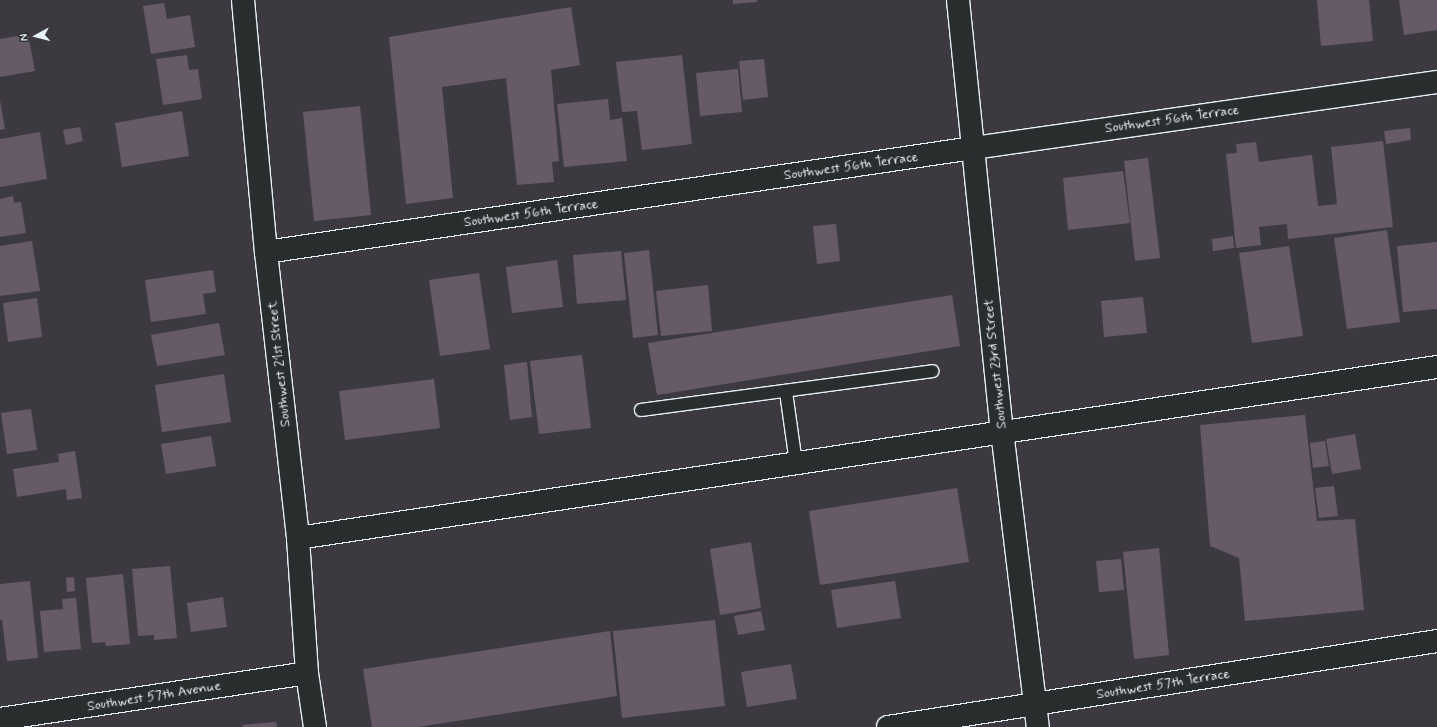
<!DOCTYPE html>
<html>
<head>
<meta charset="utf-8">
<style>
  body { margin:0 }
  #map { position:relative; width:1437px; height:727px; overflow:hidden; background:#3c3a40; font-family:Mynerve,sans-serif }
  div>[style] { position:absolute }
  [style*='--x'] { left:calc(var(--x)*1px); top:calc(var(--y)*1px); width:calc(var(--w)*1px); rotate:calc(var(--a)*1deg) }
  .building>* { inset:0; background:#665a69 }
  .roads { filter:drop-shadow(1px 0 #e8f1f8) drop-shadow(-1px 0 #e8f1f8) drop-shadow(0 1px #e8f1f8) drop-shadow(0 -1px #e8f1f8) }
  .service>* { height:12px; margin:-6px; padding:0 6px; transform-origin:6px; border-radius:6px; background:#2a2d2e }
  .minor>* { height:22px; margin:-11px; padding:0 11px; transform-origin:11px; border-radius:11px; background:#2a2d2e }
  span { translate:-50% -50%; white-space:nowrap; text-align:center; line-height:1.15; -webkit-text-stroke:3.5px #2a2d2e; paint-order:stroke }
  .street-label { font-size:14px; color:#e8f1f8 }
  .north { position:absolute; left:16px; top:16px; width:40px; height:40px; -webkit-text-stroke:3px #2a2d2e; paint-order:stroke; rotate:263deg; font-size:11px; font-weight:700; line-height:16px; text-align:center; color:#e8f1f8 }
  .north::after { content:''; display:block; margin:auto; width:14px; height:18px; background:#e8f1f8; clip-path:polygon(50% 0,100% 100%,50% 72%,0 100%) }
</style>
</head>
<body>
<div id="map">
  <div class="building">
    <div style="clip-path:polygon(733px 0,757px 0,757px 2px,733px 4px)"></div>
    <div style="clip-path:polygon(1317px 0,1369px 0,1373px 41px,1321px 46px)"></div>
    <div style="clip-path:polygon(1399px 0,1437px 0,1437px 30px,1404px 35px)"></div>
    <div style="clip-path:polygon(164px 3px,167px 19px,190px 15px,195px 47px,151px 54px,143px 6px)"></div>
    <div style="clip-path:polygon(571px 7px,580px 65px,551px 70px,559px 161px,552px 162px,554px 182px,517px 185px,506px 78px,442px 87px,453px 198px,406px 204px,389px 37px)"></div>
    <div style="clip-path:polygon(28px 34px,35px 71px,0 77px,0 39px)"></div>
    <div style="clip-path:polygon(187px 55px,189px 70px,198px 69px,202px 99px,163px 105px,156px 59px)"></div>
    <div style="clip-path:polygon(682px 55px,692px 144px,642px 150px,637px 111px,622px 112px,616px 62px)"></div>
    <div style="clip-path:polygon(764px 59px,768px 97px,743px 100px,739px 61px)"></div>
    <div style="clip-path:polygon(738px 69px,742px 112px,700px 116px,696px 73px)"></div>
    <div style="clip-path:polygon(608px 99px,610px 120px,622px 118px,627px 161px,564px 167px,557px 104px)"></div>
    <div style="clip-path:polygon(0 100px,5px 129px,0 130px)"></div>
    <div style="clip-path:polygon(360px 106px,371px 215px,314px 221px,303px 112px)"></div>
    <div style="clip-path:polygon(182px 111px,189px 156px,122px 167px,115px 123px)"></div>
    <div style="clip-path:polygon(80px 127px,83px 141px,66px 145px,63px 130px)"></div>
    <div style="clip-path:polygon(1410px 128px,1411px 140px,1386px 144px,1384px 131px)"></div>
    <div style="clip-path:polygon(40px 132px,47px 179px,0 187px,0 139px)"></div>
    <div style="clip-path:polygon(1383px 141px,1393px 227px,1288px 239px,1287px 224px,1259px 227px,1261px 245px,1236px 248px,1226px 154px,1237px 153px,1236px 144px,1256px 142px,1259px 162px,1312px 155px,1318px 206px,1337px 204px,1331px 147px)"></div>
    <div style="clip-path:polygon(1148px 158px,1160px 258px,1135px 261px,1124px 161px)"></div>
    <div style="clip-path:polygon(1123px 171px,1130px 223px,1068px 230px,1063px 178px)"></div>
    <div style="clip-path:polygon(13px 196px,14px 203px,21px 202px,26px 233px,0 237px,0 199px)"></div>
    <div style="clip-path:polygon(836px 224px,840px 261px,817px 264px,813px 226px)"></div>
    <div style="clip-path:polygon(1387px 230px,1400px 322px,1347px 329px,1334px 238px)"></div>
    <div style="clip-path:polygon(1233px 236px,1234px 248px,1213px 251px,1212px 239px)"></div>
    <div style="clip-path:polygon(32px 241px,40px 291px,0 296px,0 246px)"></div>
    <div style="clip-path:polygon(1437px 242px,1437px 309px,1403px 312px,1397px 246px)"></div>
    <div style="clip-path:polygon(1289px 246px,1303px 336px,1252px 343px,1239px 253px)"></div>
    <div style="clip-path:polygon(649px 250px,658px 335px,633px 338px,624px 253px)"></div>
    <div style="clip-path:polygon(621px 251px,626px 300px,577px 304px,573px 255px)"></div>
    <div style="clip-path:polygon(557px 260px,563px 307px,512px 313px,506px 267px)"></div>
    <div style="clip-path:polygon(213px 270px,216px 292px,203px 294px,206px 314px,151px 322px,145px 280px)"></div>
    <div style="clip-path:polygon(479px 273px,490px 349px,440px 356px,429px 280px)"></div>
    <div style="clip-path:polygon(708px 285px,712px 331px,661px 336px,656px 291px)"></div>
    <div style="clip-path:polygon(952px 295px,960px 346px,657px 395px,648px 343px)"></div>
    <div style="clip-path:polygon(1143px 297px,1147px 333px,1104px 337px,1101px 301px)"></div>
    <div style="clip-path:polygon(37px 298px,42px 337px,8px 342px,3px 303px)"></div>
    <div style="clip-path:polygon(219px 323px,225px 355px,157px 366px,151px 335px)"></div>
    <div style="clip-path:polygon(582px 355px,591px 428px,539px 434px,530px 361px)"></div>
    <div style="clip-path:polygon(527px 362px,532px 417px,510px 420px,504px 365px)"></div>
    <div style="clip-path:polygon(224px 374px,231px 422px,162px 432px,155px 385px)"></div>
    <div style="clip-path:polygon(434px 379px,440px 428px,345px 440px,339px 391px)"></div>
    <div style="clip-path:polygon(31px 409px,37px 450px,7px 454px,1px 413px)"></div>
    <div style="clip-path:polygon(1305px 415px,1317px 521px,1355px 519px,1364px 610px,1245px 621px,1239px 558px,1210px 546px,1200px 425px)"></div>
    <div style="clip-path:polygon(1355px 434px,1361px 469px,1332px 474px,1326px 439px)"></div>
    <div style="clip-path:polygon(211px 436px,216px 466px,166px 474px,161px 444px)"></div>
    <div style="clip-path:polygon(1325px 441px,1329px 466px,1313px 468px,1310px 443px)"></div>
    <div style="clip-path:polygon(75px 451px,82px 498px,67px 500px,66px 489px,17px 497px,13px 469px,59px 462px,58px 454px)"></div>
    <div style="clip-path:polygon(1334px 486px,1338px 516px,1319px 518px,1315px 488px)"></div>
    <div style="clip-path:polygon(957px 488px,969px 562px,820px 585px,809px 511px)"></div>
    <div style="clip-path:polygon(751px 542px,761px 608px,720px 615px,710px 549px)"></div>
    <div style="clip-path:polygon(1159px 548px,1169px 655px,1134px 659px,1123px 552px)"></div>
    <div style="clip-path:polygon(1121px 559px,1124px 590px,1099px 592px,1096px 561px)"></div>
    <div style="clip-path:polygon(170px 566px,177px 638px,154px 640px,154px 635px,138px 636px,132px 569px)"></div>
    <div style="clip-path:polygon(123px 574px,130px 644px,106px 646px,105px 642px,92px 643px,86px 578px)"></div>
    <div style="clip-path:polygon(74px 577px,75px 591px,67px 592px,66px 578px)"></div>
    <div style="clip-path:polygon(30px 581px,38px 658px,7px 661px,2px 619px,0 620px,0 584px)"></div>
    <div style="clip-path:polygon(895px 581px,901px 618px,837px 628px,831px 590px)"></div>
    <div style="clip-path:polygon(223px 597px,227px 627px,191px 632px,187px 603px)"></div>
    <div style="clip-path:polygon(76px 598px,81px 649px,44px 652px,40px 611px,63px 609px,62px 599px)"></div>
    <div style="clip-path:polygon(761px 611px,765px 630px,738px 635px,734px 616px)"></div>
    <div style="clip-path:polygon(715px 620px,725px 706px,622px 718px,613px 631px)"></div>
    <div style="clip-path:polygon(610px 631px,617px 696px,418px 727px,372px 727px,363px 669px)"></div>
    <div style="clip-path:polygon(791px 664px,797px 699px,747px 707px,741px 672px)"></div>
    <div style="clip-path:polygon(276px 722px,277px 727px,243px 727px,242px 725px)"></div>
  </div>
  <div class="roads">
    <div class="service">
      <div style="--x:786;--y:392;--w:72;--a:82"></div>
      <div style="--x:641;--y:410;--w:294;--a:-7.6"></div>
    </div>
    <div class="minor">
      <div style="--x:243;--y:0;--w:253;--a:84.8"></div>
      <div style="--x:266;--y:252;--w:288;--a:83.6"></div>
      <div style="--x:298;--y:538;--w:135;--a:86.2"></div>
      <div style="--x:307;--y:673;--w:55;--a:81.6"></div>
      <div style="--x:958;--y:0;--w:433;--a:84.2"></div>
      <div style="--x:1002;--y:431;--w:298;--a:83.1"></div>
      <div style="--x:266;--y:252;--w:715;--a:-8.37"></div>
      <div style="--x:973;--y:148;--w:469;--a:-8.1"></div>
      <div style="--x:298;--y:538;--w:1152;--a:-8.54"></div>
      <div style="--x:0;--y:719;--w:310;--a:-8.5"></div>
      <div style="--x:888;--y:727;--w:556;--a:-8.9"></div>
    </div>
  </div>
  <div class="street-label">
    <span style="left:1172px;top:119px;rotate:-8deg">Southwest 56th Terrace</span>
    <span style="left:851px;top:166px;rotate:-8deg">Southwest 56th Terrace</span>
    <span style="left:531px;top:213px;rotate:-8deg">Southwest 56th Terrace</span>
    <span style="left:279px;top:364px;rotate:-96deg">Southwest 21st Street</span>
    <span style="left:995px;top:364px;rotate:-96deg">Southwest 23rd Street</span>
    <span style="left:1163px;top:684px;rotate:-9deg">Southwest 57th Terrace</span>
    <span style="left:154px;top:696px;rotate:-9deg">Southwest 57th Avenue</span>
  </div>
  <div class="north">N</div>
</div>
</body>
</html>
